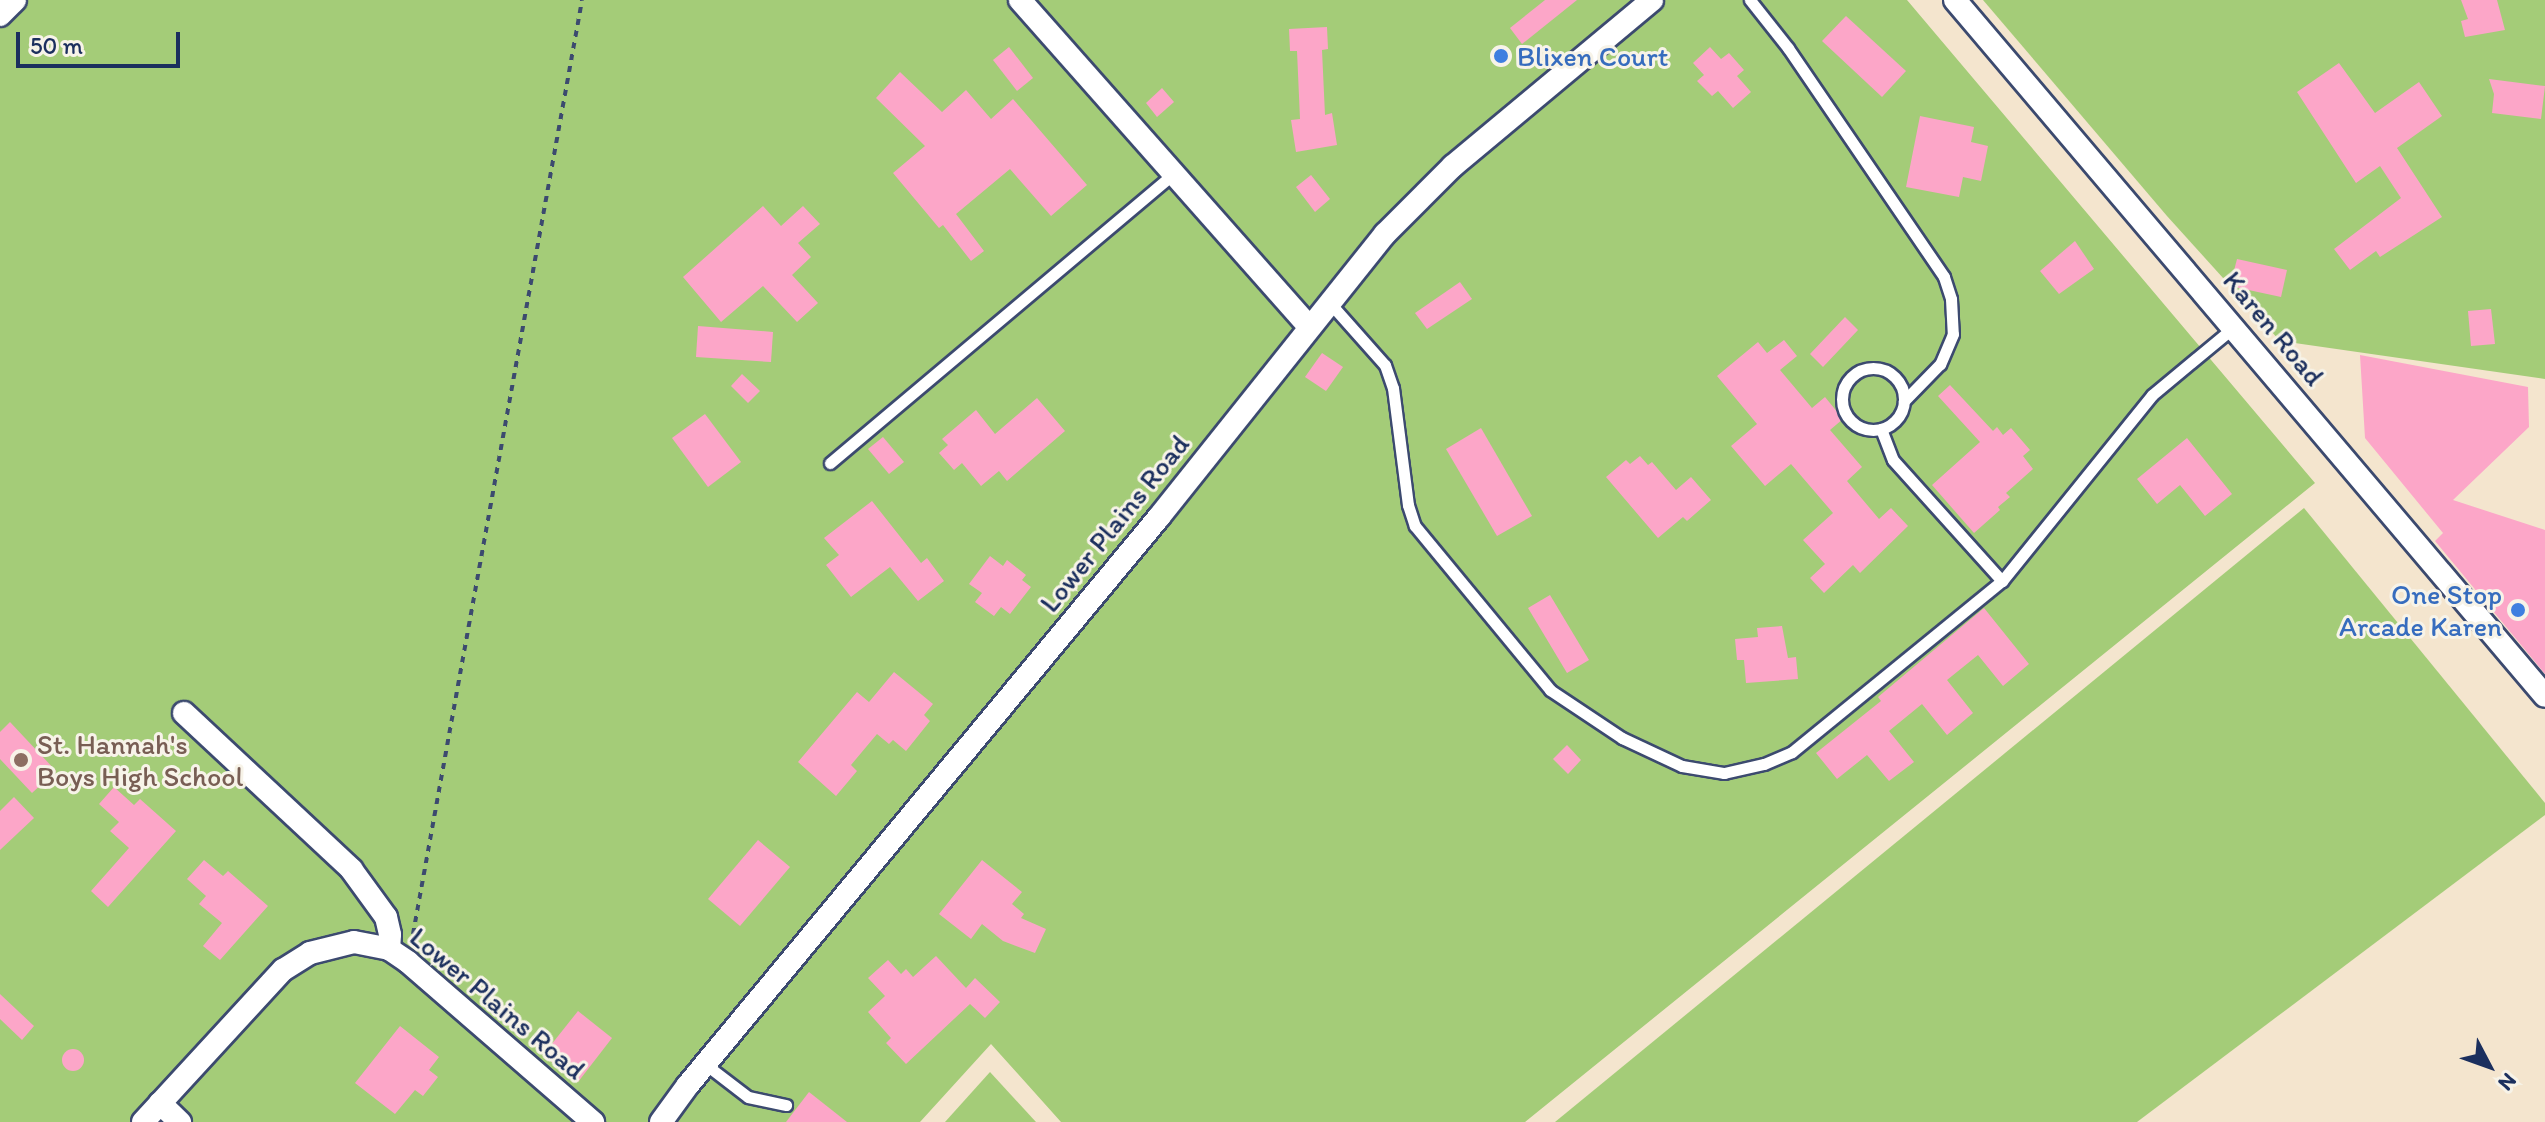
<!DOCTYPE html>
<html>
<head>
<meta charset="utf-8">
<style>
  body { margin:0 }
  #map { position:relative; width:2545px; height:1122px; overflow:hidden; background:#f4e5ce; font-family:Itim,sans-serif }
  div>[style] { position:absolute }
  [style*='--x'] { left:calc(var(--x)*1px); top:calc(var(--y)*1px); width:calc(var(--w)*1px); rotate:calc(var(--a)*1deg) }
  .green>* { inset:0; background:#a4cc78 }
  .building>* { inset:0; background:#fca6c8 }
  .round { border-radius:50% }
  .path>* { height:4px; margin-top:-2px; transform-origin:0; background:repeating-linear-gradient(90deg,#3c4a6f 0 6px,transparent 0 12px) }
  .roads { filter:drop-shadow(2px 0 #3c4a6f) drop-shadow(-2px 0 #3c4a6f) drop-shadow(0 2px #3c4a6f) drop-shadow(0 -2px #3c4a6f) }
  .service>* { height:11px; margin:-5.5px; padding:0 5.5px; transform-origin:5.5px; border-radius:5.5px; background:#fff }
  .service>.ring { margin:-5.5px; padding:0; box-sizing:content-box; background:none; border:11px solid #fff; border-radius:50% }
  .minor>* { height:22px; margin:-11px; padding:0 11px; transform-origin:11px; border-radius:11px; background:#fff }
  .dots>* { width:22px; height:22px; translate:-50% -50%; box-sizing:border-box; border:4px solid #f7f3e8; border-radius:50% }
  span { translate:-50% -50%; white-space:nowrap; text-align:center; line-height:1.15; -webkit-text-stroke:6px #f7f3e8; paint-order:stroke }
  .shop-label { font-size:28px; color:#366cbe }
  .left { translate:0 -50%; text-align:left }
  .right { translate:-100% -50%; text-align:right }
  .street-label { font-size:28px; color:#1b2f5e }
  .education-label { font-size:28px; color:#785e54 }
  .north { position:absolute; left:2449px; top:1026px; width:80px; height:80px; -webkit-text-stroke:6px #f7f3e8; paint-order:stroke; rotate:131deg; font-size:22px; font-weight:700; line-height:32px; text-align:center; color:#1b2f5e }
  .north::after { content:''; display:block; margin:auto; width:28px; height:36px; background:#1b2f5e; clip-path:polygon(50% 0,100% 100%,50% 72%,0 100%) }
  .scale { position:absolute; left:16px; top:32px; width:164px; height:36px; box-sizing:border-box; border:4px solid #1b2f5e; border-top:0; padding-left:10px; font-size:24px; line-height:28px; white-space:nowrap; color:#1b2f5e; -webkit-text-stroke:6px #f7f3e8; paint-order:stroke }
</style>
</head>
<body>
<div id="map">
  <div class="green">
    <div style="clip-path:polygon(0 0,1907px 0,2315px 483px,1525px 1122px,1061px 1122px,991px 1044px,920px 1122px,0 1122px)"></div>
    <div style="clip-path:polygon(1983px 0,2545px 0,2545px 379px,2280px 341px,2167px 216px)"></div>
    <div style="clip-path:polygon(2304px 508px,2545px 803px,2545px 815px,2137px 1122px,1555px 1122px)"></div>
    <div style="clip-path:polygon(990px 1072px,1036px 1122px,945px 1122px)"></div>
  </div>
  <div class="building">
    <div style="clip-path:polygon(1545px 0,1577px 0,1522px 44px,1510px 28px)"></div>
    <div style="clip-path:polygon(2461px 0,2497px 0,2505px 30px,2465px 37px,2461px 21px,2468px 19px)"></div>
    <div style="clip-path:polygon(1846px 16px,1906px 71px,1882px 97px,1822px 41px)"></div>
    <div style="clip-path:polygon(1327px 27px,1328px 49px,1322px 50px,1325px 115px,1332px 113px,1337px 145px,1296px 152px,1291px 120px,1300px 119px,1297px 51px,1290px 51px,1289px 29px)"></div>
    <div style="clip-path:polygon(1009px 47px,1033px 78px,1017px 91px,993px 60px)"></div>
    <div style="clip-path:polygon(1710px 47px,1721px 59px,1729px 53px,1744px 70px,1737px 76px,1751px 92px,1733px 108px,1718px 91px,1712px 96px,1697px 81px,1704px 75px,1693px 63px)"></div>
    <div style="clip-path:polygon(2339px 63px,2375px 113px,2419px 82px,2442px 116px,2397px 148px,2442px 217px,2380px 257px,2376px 251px,2350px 270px,2334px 249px,2401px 198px,2380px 166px,2356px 183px,2297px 92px)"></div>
    <div style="clip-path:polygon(900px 72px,942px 112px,966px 90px,991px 119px,1013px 99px,1087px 185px,1051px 216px,1010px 169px,956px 214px,984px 251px,971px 261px,943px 225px,939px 228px,893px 173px,925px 146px,876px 98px)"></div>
    <div style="clip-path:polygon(2489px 79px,2545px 86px,2541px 119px,2492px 113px,2494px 94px)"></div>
    <div style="clip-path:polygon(1162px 88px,1174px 102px,1157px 117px,1146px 103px)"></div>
    <div style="clip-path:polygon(1920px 116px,1974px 127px,1971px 142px,1988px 146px,1981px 181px,1963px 177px,1959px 197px,1906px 187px)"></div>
    <div style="clip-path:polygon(1311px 175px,1330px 199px,1315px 212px,1296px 187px)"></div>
    <div style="clip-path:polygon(763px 206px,781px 226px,803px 206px,820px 224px,798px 243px,811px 257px,792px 275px,818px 303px,797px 322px,763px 286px,721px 322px,683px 277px)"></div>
    <div style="clip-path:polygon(2075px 241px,2094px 269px,2059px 294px,2040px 271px)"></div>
    <div style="clip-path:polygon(2237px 259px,2287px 270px,2281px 297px,2230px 286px)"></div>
    <div style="clip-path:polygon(1460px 282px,1472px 299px,1427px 329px,1415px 313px)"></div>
    <div style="clip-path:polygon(2491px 309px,2495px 344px,2471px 346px,2468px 311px)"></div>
    <div style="clip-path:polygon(1845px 317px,1858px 330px,1823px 367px,1810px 354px)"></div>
    <div style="clip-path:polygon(698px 326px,773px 332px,771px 362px,696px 357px)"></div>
    <div style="clip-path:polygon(1784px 340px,1797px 356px,1780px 370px,1812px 408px,1825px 397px,1843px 419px,1830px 430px,1862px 467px,1847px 481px,1879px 519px,1891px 508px,1908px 526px,1860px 573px,1853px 565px,1824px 593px,1810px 578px,1825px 564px,1803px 540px,1833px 513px,1791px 464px,1765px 486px,1731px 446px,1757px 424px,1717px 376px,1758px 342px,1767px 353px)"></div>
    <div style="clip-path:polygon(1322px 353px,1343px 367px,1326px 391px,1305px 377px)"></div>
    <div style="clip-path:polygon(2360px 355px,2528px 387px,2529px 427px,2453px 500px,2545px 530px,2545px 674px,2435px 541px,2443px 533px,2365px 438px)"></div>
    <div style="clip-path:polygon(742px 374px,760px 391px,748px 403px,731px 386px)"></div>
    <div style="clip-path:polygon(1950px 385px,1993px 431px,1997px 427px,2003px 435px,2011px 428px,2030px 450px,2023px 456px,2033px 469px,2006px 493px,2010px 497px,1998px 507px,2000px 510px,1974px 533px,1932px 485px,1980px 442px,1938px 396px)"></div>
    <div style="clip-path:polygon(1037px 398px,1065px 431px,1007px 481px,999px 471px,981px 486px,962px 463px,954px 470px,939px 453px,948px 445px,942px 439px,976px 410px,995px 434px)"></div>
    <div style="clip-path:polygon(705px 414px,741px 462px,708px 487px,672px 438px)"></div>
    <div style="clip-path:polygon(1481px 428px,1532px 516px,1497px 536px,1446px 449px)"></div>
    <div style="clip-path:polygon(883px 437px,904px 462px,889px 474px,868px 449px)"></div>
    <div style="clip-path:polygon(2187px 438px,2232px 494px,2205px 516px,2180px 485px,2157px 504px,2137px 479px)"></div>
    <div style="clip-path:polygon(1640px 456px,1648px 465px,1652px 462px,1676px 490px,1691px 477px,1711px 500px,1687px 521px,1683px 517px,1658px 538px,1606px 477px,1626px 460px,1630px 464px)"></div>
    <div style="clip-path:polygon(872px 501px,921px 563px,927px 558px,944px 581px,918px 601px,890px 567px,851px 597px,826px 565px,839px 555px,824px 538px)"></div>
    <div style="clip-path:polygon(990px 556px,1003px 566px,1007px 560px,1026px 575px,1022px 580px,1031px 587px,1010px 614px,1001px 607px,994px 616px,975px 602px,982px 593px,969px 584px)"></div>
    <div style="clip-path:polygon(1550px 595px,1589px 660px,1567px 673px,1528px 608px)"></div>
    <div style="clip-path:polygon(1984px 608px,2029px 664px,2003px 686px,1978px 655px,1947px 680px,1973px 713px,1947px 735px,1922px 704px,1889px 731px,1914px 762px,1889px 781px,1867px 755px,1837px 779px,1816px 753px,1881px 701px,1878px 697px)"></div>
    <div style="clip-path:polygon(1782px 626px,1788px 658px,1796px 657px,1798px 679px,1746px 683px,1744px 660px,1737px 660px,1735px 639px,1758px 637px,1757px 628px)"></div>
    <div style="clip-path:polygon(894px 672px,933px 704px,924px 715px,930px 721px,906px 751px,893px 740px,889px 744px,877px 734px,851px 765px,857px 771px,836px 796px,798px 762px,857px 692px,869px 702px)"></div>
    <div style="clip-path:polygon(10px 722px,56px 771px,32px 793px,0 759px,0 732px)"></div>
    <div style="clip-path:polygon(1567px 745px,1581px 760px,1568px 774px,1553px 759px)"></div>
    <div style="clip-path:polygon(114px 787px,134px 805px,140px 799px,176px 831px,108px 907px,91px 891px,129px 848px,110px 831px,119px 822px,99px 804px)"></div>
    <div style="clip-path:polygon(14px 797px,34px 818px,0 850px,0 811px)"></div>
    <div style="clip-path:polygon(758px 840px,790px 867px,740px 926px,708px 899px)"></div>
    <div style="clip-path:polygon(204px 860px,223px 876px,228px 871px,268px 906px,220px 960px,203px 946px,222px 923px,199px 904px,206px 896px,187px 879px)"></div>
    <div style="clip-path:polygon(982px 860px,1022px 892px,1012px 904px,1024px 914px,1021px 918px,1046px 929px,1035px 953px,1003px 941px,982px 924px,971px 939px,939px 914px)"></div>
    <div style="clip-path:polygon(936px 956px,966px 988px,975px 978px,1000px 1002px,985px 1018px,970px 1004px,906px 1064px,886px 1043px,891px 1038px,868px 1012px,885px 996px,868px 978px,888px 960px,901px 974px,906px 969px,913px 977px)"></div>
    <div style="clip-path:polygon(0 994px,34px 1026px,22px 1040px,0 1019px)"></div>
    <div style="clip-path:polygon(578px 1011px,612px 1038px,578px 1082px,543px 1055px)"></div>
    <div style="clip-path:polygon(400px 1026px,439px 1057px,429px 1070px,438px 1077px,423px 1096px,415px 1090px,395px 1114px,355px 1083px)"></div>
    <div class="round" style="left:62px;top:1049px;width:22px;height:22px"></div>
    <div style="clip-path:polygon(809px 1092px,847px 1122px,786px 1122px)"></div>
  </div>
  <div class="path">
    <div style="--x:413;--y:934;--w:949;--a:-79.74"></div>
  </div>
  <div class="roads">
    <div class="service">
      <div style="--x:1750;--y:0;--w:61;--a:51.6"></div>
      <div style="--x:1788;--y:48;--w:277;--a:55.7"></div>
      <div style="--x:1944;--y:277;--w:23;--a:72"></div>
      <div style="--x:1951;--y:299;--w:35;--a:87"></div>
      <div style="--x:1953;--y:334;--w:33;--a:113"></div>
      <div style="--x:1940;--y:364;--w:52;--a:134.2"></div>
      <div style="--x:1329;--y:302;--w:84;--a:48.4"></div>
      <div style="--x:1385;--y:365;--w:24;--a:71"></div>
      <div style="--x:1393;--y:388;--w:118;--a:82.7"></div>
      <div style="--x:1408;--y:505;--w:22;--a:72"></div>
      <div style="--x:1415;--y:526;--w:212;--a:50.5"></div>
      <div style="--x:1550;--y:690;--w:87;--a:33.7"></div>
      <div style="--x:1622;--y:738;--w:66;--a:25"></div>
      <div style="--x:1682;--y:766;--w:43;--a:9.5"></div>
      <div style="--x:1724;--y:773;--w:41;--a:-12.7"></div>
      <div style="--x:1764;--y:764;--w:30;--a:-23"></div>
      <div style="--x:1792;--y:752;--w:271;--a:-39.2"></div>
      <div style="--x:2002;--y:581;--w:239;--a:-51.1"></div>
      <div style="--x:2152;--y:395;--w:107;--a:-39.7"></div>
      <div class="ring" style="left:1842px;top:368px;width:51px;height:51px"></div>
      <div style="--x:1881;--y:429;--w:33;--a:69"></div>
      <div style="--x:1893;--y:460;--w:163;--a:48"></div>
      <div style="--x:830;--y:463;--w:447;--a:-40.1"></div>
      <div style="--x:705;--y:1064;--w:54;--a:37.5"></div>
      <div style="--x:748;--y:1097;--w:39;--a:12"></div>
    </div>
    <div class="minor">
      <div style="--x:1020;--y:0;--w:436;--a:48.5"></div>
      <div style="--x:1955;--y:0;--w:912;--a:49.71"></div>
      <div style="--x:0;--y:15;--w:21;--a:-45"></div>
      <div style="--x:184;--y:713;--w:229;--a:43"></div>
      <div style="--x:351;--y:869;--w:59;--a:53.9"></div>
      <div style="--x:386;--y:917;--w:18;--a:77"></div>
      <div style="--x:390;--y:935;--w:14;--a:94"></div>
      <div style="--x:160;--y:1103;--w:28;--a:44"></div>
      <div style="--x:143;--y:1122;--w:207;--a:-47.4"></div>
      <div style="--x:283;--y:970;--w:32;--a:-32"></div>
      <div style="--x:310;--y:953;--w:45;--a:-14"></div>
      <div style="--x:354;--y:942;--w:36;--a:11"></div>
      <div style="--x:389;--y:949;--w:23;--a:34"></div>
      <div style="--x:408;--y:962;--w:245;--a:40.9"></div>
      <div style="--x:661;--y:1122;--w:46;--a:-53.9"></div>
      <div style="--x:688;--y:1085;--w:738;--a:-50.33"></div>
      <div style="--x:1159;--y:517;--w:362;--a:-51.4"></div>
      <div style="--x:1385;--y:234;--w:96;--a:-45"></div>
      <div style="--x:1453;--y:166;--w:259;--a:-39.8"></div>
    </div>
  </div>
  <div class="dots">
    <div style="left:1501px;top:56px;background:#3f7fe0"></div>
    <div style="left:2518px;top:610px;background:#3f7fe0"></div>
    <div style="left:21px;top:760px;background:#8d6e63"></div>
  </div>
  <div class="shop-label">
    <span class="left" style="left:1517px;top:56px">Blixen Court</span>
    <span class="right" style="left:2502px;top:610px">One Stop<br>Arcade Karen</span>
  </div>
  <div class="street-label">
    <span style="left:2274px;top:328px;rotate:50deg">Karen Road</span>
    <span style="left:1114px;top:523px;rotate:-51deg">Lower Plains Road</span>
    <span style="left:498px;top:1003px;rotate:40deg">Lower Plains Road</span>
  </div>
  <div class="education-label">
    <span class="left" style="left:37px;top:760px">St. Hannah's<br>Boys High School</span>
  </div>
  <div class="north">N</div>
  <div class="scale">50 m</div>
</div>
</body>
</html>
